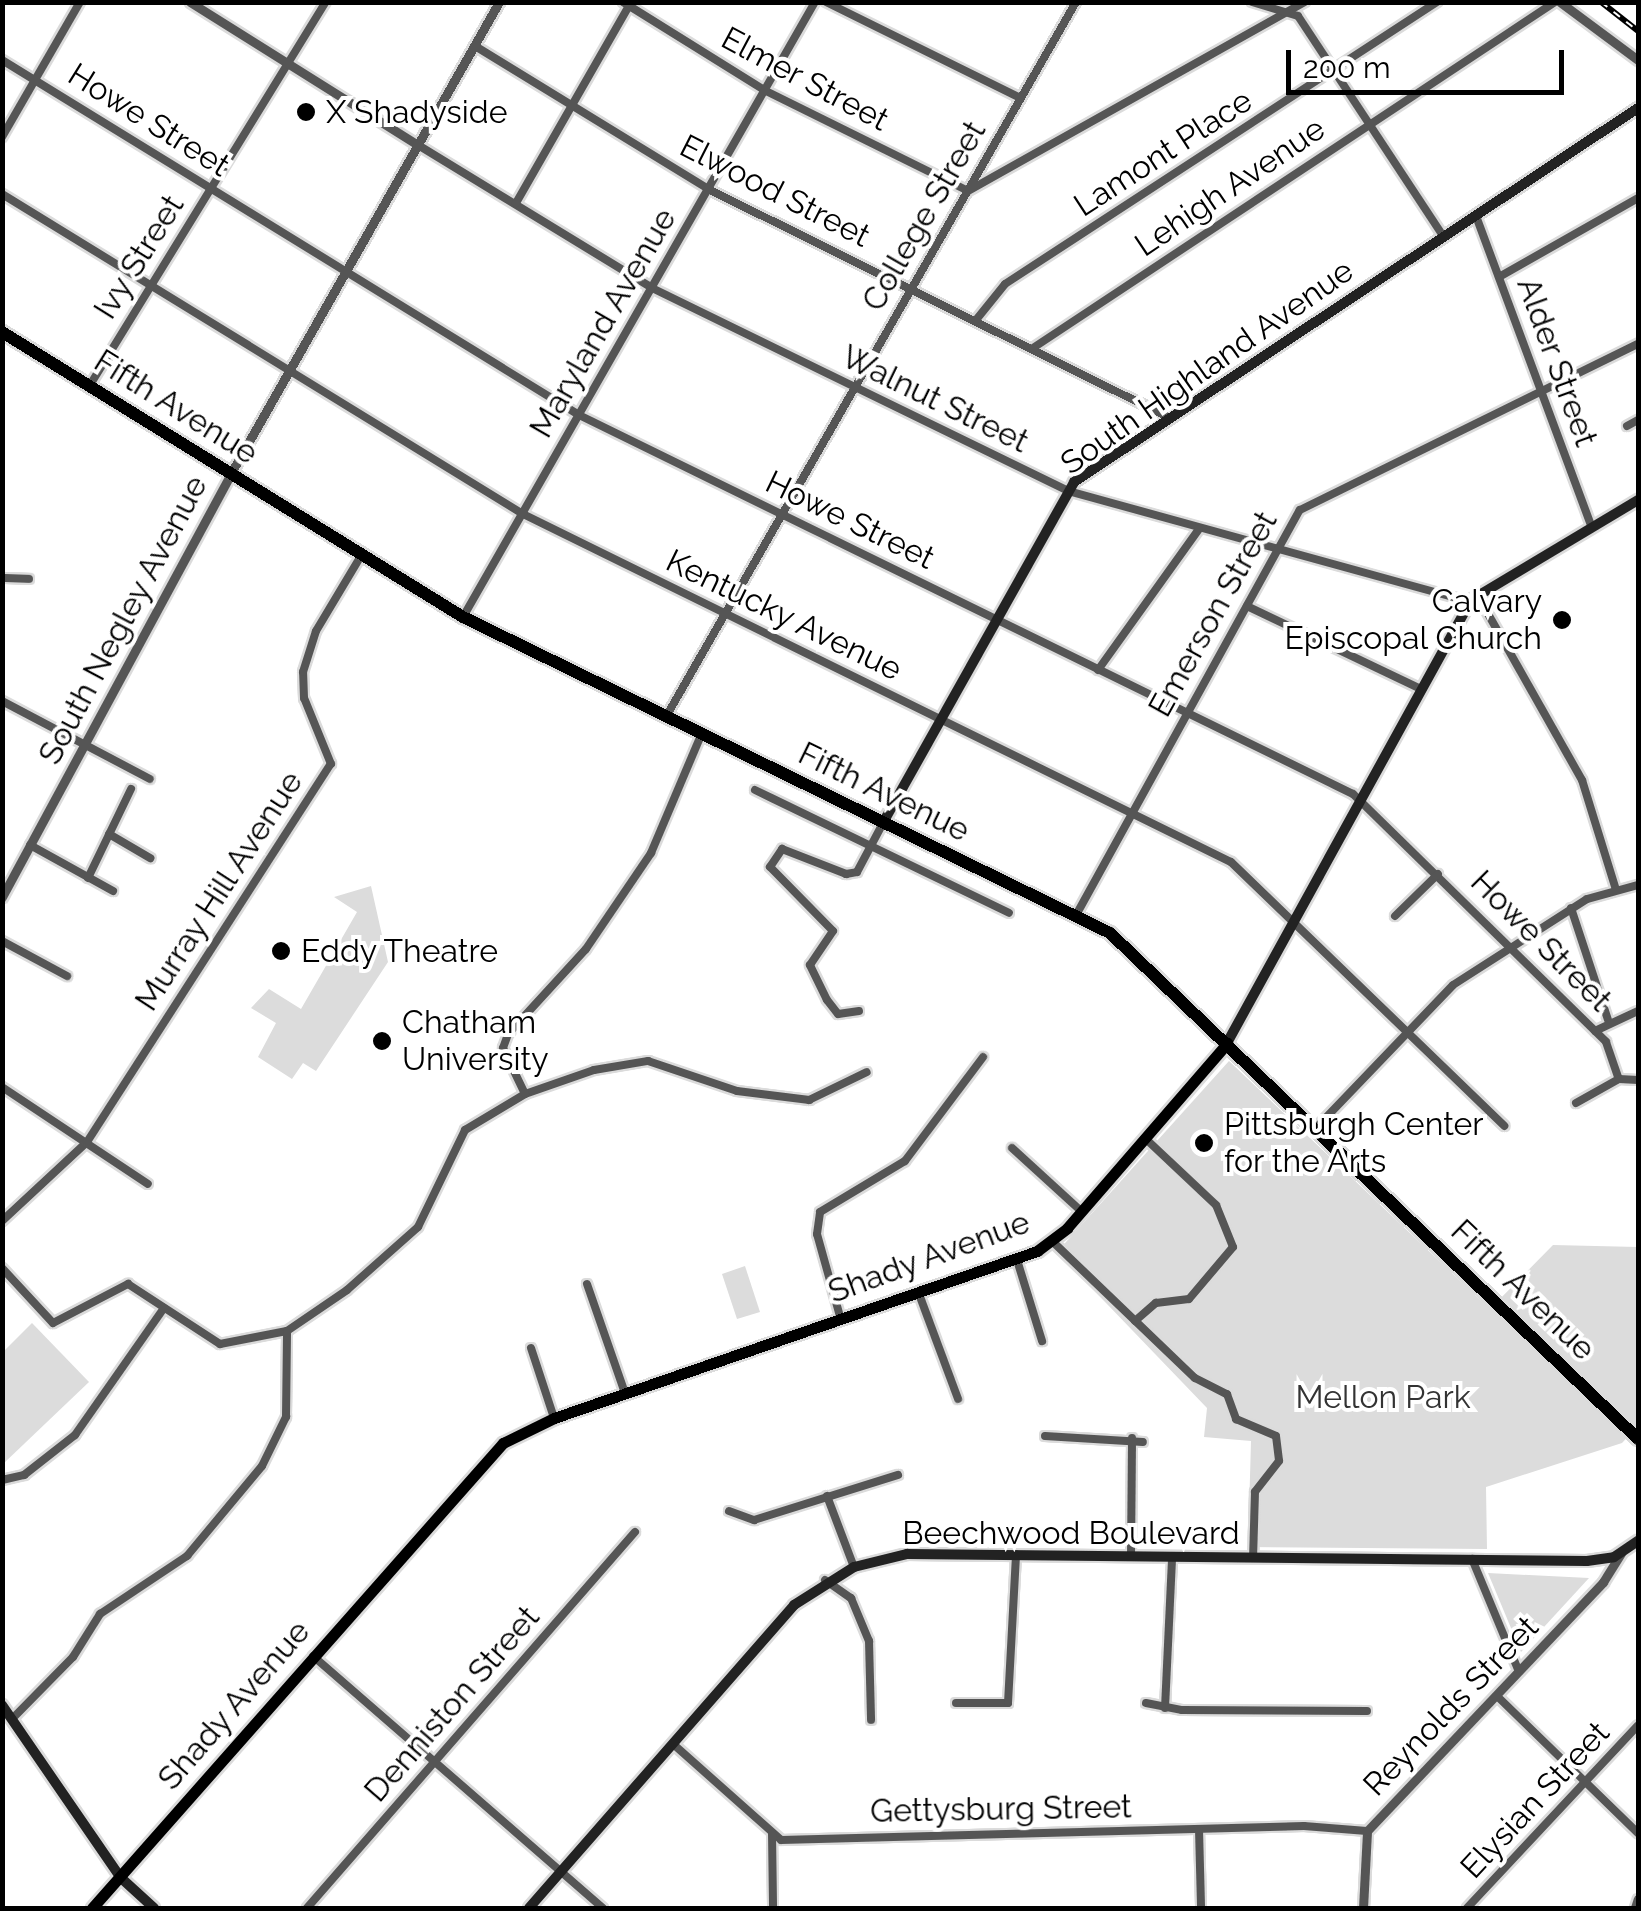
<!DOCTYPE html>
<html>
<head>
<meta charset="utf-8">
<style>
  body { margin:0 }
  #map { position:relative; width:1641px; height:1911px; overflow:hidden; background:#fff; font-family:Raleway,sans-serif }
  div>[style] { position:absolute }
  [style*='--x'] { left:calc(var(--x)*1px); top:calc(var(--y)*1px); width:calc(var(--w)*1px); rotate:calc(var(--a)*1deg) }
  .green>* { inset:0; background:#dcdcdc }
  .roads { filter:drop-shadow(2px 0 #dbdbdb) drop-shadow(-2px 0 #dbdbdb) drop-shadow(0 2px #dbdbdb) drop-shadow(0 -2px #dbdbdb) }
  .minor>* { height:8px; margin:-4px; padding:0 4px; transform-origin:4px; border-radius:4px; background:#555 }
  .tertiary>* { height:9px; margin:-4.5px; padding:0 4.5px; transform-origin:4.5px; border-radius:4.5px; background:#555 }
  .secondary>* { height:10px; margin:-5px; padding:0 5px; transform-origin:5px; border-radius:5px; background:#222 }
  .primary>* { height:11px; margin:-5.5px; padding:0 5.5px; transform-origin:5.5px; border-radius:5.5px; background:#000 }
  .trunk>* { height:12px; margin:-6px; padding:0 6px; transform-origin:6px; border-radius:6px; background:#000 }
  .rail>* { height:6px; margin-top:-3px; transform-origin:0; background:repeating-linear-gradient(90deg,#fff 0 8px,#000 0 16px); box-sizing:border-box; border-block:2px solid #000 }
  .dots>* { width:28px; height:28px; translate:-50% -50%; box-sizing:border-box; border:5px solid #fff; border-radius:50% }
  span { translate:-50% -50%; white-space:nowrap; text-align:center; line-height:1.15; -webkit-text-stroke:8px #fff; paint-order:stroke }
  .street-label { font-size:32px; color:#000 }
  .poi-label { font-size:32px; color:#000 }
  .left { translate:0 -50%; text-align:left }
  .right { translate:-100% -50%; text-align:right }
  .park-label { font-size:32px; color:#333 }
  .frame { position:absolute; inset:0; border:5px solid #000; pointer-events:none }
  .scale { position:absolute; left:1286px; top:50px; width:278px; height:45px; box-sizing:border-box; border:5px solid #000; border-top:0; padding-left:12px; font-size:30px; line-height:35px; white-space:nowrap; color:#000; -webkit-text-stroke:8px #fff; paint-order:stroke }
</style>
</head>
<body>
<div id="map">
  <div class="green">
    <div style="clip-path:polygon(371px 886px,388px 962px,316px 1071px,303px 1063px,292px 1079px,258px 1057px,276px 1023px,251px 1008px,269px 989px,301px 1009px,357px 912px,334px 897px)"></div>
    <div style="clip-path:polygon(1229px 1061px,1490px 1309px,1553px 1245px,1638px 1247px,1638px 1426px,1622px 1443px,1486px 1487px,1487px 1549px,1248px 1547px,1251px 1441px,1204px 1437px,1207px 1408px,1057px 1252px)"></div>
    <div style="clip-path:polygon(745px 1266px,760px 1312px,737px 1319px,722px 1274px)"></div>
    <div style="clip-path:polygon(32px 1323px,89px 1382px,3px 1464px,3px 1352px)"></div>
    <div style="clip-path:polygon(1488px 1573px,1589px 1578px,1521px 1652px)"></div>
  </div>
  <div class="roads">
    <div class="minor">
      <div style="--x:623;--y:2;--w:168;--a:31.9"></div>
      <div style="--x:766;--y:91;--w:225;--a:26.3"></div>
      <div style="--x:968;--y:191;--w:386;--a:-29.3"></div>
      <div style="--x:826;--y:2;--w:216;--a:26.3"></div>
      <div style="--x:1252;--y:2;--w:48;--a:16.9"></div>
      <div style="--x:1298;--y:16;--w:263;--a:56.6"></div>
      <div style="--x:475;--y:46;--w:273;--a:31.5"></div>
      <div style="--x:708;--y:189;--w:513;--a:26.37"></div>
      <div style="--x:2;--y:60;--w:677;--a:31.6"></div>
      <div style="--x:579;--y:415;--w:862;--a:26.09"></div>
      <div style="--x:1353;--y:794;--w:354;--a:44.4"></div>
      <div style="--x:1606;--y:1042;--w:39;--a:71"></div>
      <div style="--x:2;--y:137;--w:156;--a:-60"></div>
      <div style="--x:418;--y:145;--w:274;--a:31.4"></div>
      <div style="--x:652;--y:288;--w:463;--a:26"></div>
      <div style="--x:1068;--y:491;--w:430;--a:15.4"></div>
      <div style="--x:1483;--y:605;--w:201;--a:60.5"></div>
      <div style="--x:1582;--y:780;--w:115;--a:72.8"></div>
      <div style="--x:2;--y:194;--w:611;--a:31.56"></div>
      <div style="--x:523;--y:514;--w:789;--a:26.18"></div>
      <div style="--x:1231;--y:862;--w:380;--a:44"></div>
      <div style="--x:516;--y:203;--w:232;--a:-60.2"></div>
      <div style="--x:1476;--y:216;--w:331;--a:69.6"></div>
      <div style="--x:1499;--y:277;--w:160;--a:-29.6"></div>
      <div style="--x:976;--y:320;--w:46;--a:-51.1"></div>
      <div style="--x:1005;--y:284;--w:516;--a:-33.14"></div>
      <div style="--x:1033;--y:348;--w:626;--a:-33.54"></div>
      <div style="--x:90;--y:385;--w:450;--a:-58.4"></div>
      <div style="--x:1627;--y:426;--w:13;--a:-29"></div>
      <div style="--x:2;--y:578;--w:27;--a:2"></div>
      <div style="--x:1247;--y:606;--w:193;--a:25.5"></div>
      <div style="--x:463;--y:617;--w:709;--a:-60.22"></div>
      <div style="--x:1098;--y:670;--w:173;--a:-54.4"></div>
      <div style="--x:2;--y:701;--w:167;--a:27.8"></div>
      <div style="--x:667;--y:715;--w:822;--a:-60.16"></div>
      <div style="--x:755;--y:790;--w:282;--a:25.8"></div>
      <div style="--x:109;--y:834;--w:48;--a:30.3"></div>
      <div style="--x:30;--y:845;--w:95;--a:29"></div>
      <div style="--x:88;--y:878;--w:99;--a:-64.2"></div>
      <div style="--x:1571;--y:908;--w:118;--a:71.7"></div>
      <div style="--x:1395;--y:916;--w:60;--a:-44.3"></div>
      <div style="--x:1075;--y:917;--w:465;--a:-61.1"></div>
      <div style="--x:1300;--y:510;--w:377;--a:-26.2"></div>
      <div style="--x:2;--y:941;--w:74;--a:28.3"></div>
      <div style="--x:859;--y:1011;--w:21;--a:172"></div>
      <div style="--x:838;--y:1014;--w:18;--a:-128"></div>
      <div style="--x:827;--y:1000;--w:39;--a:-116"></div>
      <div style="--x:810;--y:965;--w:41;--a:-55.9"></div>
      <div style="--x:833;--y:931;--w:90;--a:-134.5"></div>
      <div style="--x:770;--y:867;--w:22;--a:-56"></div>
      <div style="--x:782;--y:849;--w:69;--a:21.3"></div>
      <div style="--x:846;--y:874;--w:11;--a:-10"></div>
      <div style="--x:857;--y:872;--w:55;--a:-62"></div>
      <div style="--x:1595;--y:1031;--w:47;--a:-24.9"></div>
      <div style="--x:2;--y:1087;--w:175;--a:33.6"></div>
      <div style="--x:525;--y:1094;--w:73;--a:-19.2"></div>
      <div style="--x:594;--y:1070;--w:55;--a:-9.5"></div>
      <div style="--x:648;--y:1061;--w:94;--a:18.6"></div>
      <div style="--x:737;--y:1091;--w:73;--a:7.1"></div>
      <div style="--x:809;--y:1100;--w:64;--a:-25.8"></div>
      <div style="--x:1576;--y:1103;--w:49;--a:-29.2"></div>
      <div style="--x:1619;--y:1079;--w:19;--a:3"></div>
      <div style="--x:1315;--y:1129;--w:199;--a:-46.2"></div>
      <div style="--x:1453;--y:985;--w:159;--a:-32.7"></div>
      <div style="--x:1587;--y:899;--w:53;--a:-15.4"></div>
      <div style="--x:1012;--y:1148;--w:93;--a:42.4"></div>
      <div style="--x:2;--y:1221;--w:116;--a:-42.9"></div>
      <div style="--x:87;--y:1142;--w:450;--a:-57.2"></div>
      <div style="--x:331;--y:764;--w:71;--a:-112.2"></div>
      <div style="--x:304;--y:698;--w:26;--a:-92"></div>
      <div style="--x:303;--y:672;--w:43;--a:-72.4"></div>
      <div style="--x:316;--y:631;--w:90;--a:-59.1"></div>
      <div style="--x:1052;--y:1241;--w:198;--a:43.8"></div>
      <div style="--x:1195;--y:1378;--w:36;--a:27"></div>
      <div style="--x:1227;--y:1394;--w:27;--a:70"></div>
      <div style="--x:1236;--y:1419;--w:43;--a:23"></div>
      <div style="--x:1276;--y:1436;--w:25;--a:83"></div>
      <div style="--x:1279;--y:1461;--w:39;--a:128"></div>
      <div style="--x:1255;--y:1492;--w:66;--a:91.7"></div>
      <div style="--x:1017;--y:1260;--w:85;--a:72.8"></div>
      <div style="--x:2;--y:1268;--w:75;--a:47.2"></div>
      <div style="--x:53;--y:1323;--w:85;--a:-27.5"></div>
      <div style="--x:128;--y:1284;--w:110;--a:33.1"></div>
      <div style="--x:220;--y:1344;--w:68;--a:-11"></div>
      <div style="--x:287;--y:1331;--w:73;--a:-34.3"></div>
      <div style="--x:347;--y:1290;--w:95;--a:-41.6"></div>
      <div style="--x:418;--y:1227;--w:108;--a:-64.1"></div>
      <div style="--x:465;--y:1130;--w:70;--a:-31"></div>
      <div style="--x:525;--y:1094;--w:51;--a:-115.6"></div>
      <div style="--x:503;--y:1048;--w:15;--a:-70"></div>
      <div style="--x:508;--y:1034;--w:115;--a:-47.5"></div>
      <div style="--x:586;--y:949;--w:116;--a:-55.9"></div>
      <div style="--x:651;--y:853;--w:130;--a:-67"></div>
      <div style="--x:587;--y:1284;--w:115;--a:70.8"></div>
      <div style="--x:919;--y:1294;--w:112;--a:69.6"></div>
      <div style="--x:841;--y:1320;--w:89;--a:-105.6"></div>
      <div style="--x:817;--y:1234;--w:22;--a:-82"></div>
      <div style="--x:820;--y:1212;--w:99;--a:-31"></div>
      <div style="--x:905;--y:1161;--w:130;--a:-53.1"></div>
      <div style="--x:1135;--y:1321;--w:28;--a:-41"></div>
      <div style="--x:1156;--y:1303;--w:33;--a:-7"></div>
      <div style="--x:1189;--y:1299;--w:68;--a:-49.8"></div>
      <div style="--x:1233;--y:1247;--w:45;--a:-112"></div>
      <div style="--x:1216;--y:1205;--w:98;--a:-136.7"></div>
      <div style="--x:531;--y:1348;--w:74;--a:71.8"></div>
      <div style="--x:1045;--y:1436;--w:98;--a:3.5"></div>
      <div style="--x:2;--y:1480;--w:23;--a:-13"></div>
      <div style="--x:24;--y:1475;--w:65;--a:-38.1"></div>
      <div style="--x:75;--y:1435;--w:155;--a:-55"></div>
      <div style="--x:827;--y:1496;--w:76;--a:69.2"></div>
      <div style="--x:729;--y:1511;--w:27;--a:20"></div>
      <div style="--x:754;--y:1520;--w:151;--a:-17.4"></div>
      <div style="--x:1131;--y:1556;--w:118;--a:-89.5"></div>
      <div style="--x:1472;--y:1559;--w:122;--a:67.4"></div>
      <div style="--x:825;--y:1580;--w:32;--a:35"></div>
      <div style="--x:851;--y:1598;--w:47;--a:67.3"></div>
      <div style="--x:869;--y:1641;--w:79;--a:88.5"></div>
      <div style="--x:313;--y:1656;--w:384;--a:41"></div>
      <div style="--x:1497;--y:1696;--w:197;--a:44.2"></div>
      <div style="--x:956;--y:1703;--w:52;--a:0"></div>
      <div style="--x:1008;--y:1703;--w:149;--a:-86.9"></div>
      <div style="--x:1146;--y:1703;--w:37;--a:11"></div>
      <div style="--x:1182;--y:1710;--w:185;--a:0.3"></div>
      <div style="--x:1165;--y:1708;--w:151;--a:-87.3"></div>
      <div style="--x:12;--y:1719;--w:87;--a:-45.5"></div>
      <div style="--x:73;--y:1657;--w:51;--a:-57.9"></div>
      <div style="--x:100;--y:1614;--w:105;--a:-33.7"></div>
      <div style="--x:187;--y:1556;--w:117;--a:-50.2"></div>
      <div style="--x:262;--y:1466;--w:55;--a:-63.9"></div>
      <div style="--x:286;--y:1417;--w:86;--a:-89.3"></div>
      <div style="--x:673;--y:1744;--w:144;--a:41.6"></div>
      <div style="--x:781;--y:1840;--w:523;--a:-1.53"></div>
      <div style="--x:1304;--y:1826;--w:63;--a:4.5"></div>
      <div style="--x:1199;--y:1829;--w:79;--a:88.5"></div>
      <div style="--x:772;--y:1833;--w:75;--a:89.2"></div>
      <div style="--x:307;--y:1908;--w:499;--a:-48.9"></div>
      <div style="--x:1467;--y:1908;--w:250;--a:-46.9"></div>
      <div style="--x:1635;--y:1908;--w:9;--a:-72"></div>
    </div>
    <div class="tertiary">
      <div style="--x:190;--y:2;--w:269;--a:32.1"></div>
      <div style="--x:1560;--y:2;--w:97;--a:36.6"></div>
      <div style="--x:2;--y:897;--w:482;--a:-61.6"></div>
      <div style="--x:231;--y:473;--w:542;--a:-60.36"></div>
      <div style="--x:1363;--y:1908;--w:77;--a:-87"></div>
      <div style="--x:1367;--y:1831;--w:343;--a:-46.5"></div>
      <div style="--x:1603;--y:1582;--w:34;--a:-58"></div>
    </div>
    <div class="secondary">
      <div style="--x:884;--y:821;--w:389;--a:-60.7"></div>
      <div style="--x:1074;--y:482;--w:677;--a:-33.55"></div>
      <div style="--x:1227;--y:1043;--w:506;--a:-61.15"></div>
      <div style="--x:1471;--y:600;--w:195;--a:-30.9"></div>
      <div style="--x:2;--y:1705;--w:209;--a:55.5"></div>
      <div style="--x:120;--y:1877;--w:46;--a:42.4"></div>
      <div style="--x:529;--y:1908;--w:403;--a:-48.8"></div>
      <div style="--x:794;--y:1605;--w:71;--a:-32.3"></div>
      <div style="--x:854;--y:1567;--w:55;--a:-13.8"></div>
      <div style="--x:907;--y:1554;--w:680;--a:0.59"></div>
      <div style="--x:1587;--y:1561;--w:27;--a:-8"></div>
      <div style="--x:1614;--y:1557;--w:29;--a:-34"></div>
    </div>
    <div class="primary">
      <div style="--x:92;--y:1908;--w:621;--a:-48.53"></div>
      <div style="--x:503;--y:1443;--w:57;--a:-26.1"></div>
      <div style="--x:554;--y:1418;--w:511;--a:-19.07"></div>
      <div style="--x:1037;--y:1251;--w:38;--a:-37"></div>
      <div style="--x:1067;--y:1228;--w:245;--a:-49.1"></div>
    </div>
    <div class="trunk">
      <div style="--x:2;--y:332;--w:542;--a:31.73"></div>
      <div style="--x:463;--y:617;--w:720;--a:26.03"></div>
      <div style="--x:1110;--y:933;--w:731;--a:43.78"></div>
    </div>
  </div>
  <div class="rail">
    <div style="--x:1601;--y:2;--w:47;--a:38.1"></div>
  </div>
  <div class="dots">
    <div style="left:306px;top:112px;background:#000"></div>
    <div style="left:1562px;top:620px;background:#000"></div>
    <div style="left:281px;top:951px;background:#000"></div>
    <div style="left:382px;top:1041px;background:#000"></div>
    <div style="left:1204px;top:1143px;background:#000"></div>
  </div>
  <div class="street-label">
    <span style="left:805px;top:79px;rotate:28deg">Elmer Street</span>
    <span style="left:149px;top:120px;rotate:32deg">Howe Street</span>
    <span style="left:1163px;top:153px;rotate:-33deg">Lamont Place</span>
    <span style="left:1230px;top:187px;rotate:-34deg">Lehigh Avenue</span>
    <span style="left:775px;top:191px;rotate:27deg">Elwood Street</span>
    <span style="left:924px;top:216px;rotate:-60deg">College Street</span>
    <span style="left:139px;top:257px;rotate:-58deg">Ivy Street</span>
    <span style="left:603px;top:323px;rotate:-60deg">Maryland Avenue</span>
    <span style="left:1557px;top:362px;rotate:70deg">Alder Street</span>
    <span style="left:1207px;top:367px;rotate:-35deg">South Highland Avenue</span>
    <span style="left:935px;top:399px;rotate:26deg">Walnut Street</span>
    <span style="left:176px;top:407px;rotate:32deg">Fifth Avenue</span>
    <span style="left:850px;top:520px;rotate:26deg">Howe Street</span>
    <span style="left:1213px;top:614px;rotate:-61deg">Emerson Street</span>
    <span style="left:784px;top:615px;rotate:26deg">Kentucky Avenue</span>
    <span style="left:123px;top:620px;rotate:-62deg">South Negley Avenue</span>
    <span style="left:884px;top:792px;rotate:26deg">Fifth Avenue</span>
    <span style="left:219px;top:891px;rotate:-57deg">Murray Hill Avenue</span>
    <span style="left:1541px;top:941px;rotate:45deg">Howe Street</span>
    <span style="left:929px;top:1257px;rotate:-20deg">Shady Avenue</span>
    <span style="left:1523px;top:1290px;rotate:44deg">Fifth Avenue</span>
    <span style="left:1071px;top:1533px">Beechwood Boulevard</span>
    <span style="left:452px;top:1704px;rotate:-49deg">Denniston Street</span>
    <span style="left:234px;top:1705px;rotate:-49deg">Shady Avenue</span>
    <span style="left:1451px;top:1706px;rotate:-46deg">Reynolds Street</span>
    <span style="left:1535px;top:1800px;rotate:-47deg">Elysian Street</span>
    <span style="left:1001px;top:1809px;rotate:-1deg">Gettysburg Street</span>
  </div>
  <div class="poi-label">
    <span class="left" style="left:326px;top:112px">X Shadyside</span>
    <span class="right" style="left:1542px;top:620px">Calvary<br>Episcopal Church</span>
    <span class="left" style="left:301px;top:951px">Eddy Theatre</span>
    <span class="left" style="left:402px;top:1041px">Chatham<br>University</span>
    <span class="left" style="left:1224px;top:1143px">Pittsburgh Center<br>for the Arts</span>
  </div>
  <div class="park-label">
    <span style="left:1383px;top:1397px">Mellon Park</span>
  </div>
  <div class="frame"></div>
  <div class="scale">200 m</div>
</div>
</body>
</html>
